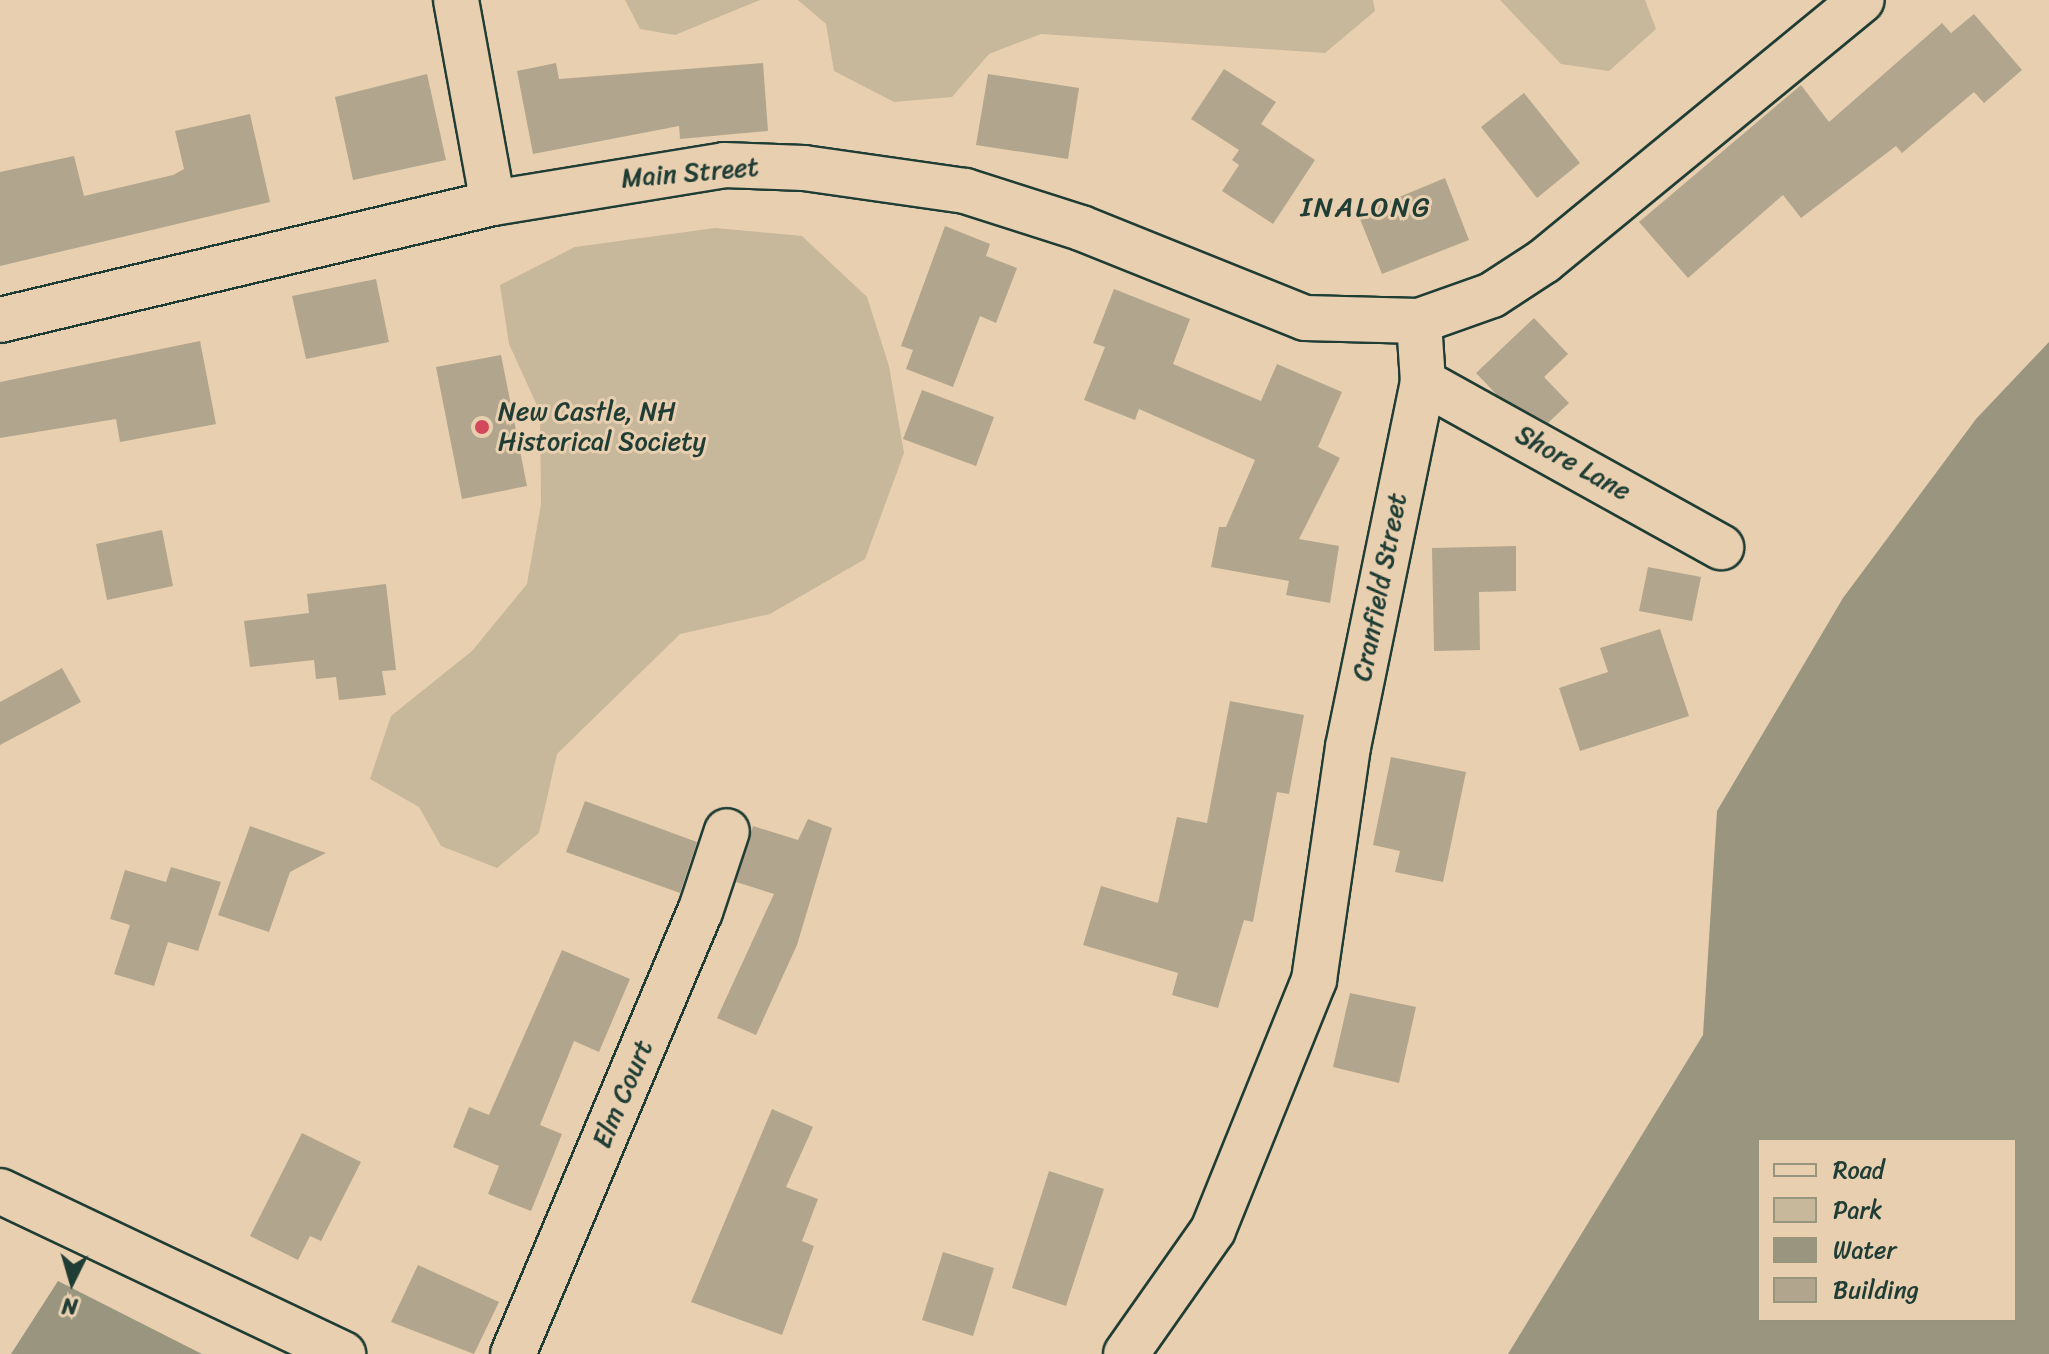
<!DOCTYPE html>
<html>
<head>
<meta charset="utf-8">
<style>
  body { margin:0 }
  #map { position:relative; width:2049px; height:1354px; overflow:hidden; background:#e8cfb0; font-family:Sriracha,sans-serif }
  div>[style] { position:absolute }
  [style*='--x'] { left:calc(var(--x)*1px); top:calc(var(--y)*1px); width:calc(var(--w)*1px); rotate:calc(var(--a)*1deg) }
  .green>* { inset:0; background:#c7b79b }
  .water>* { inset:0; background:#99957f }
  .building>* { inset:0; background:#b1a68d }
  .roads { filter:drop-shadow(2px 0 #1f3d34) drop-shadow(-2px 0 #1f3d34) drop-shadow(0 2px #1f3d34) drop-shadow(0 -2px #1f3d34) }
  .minor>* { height:44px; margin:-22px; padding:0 22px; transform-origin:22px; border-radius:22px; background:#e8cfb0 }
  .major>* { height:44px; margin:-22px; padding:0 22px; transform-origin:22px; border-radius:22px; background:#e8cfb0 }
  .dots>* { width:22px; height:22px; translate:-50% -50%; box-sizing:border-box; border:4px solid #e8cfb0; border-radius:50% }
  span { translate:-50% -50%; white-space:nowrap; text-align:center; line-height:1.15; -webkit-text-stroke:6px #e8cfb0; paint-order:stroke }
  .street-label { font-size:26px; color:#1f3d34 }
  .poi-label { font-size:26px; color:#1f3d34 }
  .left { translate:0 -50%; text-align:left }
  .neighbourhood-label { font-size:28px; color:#1f3d34; letter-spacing:2px }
  .legend { position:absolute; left:1757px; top:1138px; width:260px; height:184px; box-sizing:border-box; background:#e8cfb0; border:2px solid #98957e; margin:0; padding:10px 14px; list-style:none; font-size:24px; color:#1f3d34 }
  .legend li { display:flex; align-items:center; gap:16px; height:40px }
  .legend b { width:40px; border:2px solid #98957e }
  .north { position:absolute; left:32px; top:1242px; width:80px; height:80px; -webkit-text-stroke:6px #e8cfb0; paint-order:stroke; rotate:185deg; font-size:22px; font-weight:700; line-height:32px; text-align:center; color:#1f3d34 }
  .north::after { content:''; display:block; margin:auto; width:28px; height:36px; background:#1f3d34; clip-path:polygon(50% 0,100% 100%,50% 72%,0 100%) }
</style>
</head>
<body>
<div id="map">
  <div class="green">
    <div style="clip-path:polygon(625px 0,760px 0,675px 35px,640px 29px)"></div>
    <div style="clip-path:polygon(798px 0,1373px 0,1375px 11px,1325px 53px,1041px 34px,989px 54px,952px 97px,894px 102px,834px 71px,826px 24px)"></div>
    <div style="clip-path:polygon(1500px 0,1645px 0,1656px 29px,1609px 71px,1561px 64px)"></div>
    <div style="clip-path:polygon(715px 228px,802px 236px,867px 297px,889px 366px,904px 453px,865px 559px,770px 614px,680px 634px,557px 754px,539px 833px,497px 868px,441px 846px,419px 807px,370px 779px,391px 716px,472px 651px,527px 584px,541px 504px,540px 412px,509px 344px,500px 285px,575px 247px)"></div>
  </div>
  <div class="water">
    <div style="clip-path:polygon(evenodd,2049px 342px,2049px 1354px,1508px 1354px,1703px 1035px,1717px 811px,1843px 598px,1976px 419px,2049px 342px,2015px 1140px,2015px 1320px,1759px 1320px,1759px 1140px,2015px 1140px)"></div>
    <div style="clip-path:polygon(58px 1281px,202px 1354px,11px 1354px)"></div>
  </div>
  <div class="building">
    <div style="clip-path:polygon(1974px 14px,2022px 70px,1984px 103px,1974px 92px,1902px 153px,1896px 146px,1801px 218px,1783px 195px,1688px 278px,1639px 222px,1801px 85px,1829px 122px,1942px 23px,1951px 33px)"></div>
    <div style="clip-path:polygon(556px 63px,559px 79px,763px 63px,768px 131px,680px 139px,679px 126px,533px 154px,517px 71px)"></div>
    <div style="clip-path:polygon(1224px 69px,1276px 102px,1261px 124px,1315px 160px,1273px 224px,1222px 191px,1239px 165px,1232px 160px,1239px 150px,1191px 119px)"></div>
    <div style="clip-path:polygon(427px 74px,446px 160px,353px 180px,335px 97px)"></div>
    <div style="clip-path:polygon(988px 74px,1079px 88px,1068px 159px,976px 145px)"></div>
    <div style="clip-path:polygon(1524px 93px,1580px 163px,1537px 198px,1481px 127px)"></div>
    <div style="clip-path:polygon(250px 114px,270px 202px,0 266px,0 172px,74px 156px,84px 196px,173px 175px,184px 169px,175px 131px)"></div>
    <div style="clip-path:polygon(1445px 178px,1469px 240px,1382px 274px,1358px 214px)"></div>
    <div style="clip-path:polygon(945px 226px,990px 244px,986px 256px,1017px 268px,996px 323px,980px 316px,953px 387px,906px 369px,913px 350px,901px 346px)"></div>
    <div style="clip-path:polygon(376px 279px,389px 342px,306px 359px,292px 296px)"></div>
    <div style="clip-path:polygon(1114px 289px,1190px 319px,1173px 364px,1261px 401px,1277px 364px,1342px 392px,1318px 447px,1340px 458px,1299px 539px,1339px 546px,1330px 603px,1286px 595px,1289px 581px,1211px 567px,1219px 527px,1226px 527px,1255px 460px,1139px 409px,1135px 420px,1084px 400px,1105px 347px,1093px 343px)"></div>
    <div style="clip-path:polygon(1534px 318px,1568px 354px,1544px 377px,1569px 403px,1548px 423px,1497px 395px,1476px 373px)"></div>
    <div style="clip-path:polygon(200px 341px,216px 424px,120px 442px,116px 419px,0 438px,0 382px)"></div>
    <div style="clip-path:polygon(501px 355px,527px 486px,462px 499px,436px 367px)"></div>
    <div style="clip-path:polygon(922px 390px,994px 417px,976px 466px,903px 439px)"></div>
    <div style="clip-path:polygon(162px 530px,173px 586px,107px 600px,96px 544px)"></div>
    <div style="clip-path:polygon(1516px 546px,1516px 591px,1479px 592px,1480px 650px,1434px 651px,1432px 548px)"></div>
    <div style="clip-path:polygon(1648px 567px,1701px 577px,1692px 621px,1639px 611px)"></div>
    <div style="clip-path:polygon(386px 584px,396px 670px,382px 671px,386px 695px,339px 700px,336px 677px,316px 679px,314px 660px,250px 667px,244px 621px,309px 613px,307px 594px)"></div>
    <div style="clip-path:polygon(1660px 629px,1689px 716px,1580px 751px,1559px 688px,1608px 672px,1600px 648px)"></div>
    <div style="clip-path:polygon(62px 668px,81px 702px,0 745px,0 702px)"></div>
    <div style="clip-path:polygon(1230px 701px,1304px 715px,1289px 794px,1277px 792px,1253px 922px,1244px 920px,1218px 1008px,1172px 995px,1178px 973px,1083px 945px,1101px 886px,1158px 903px,1177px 817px,1207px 823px)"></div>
    <div style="clip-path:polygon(1391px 757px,1466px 772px,1443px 882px,1395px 872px,1400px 851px,1373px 845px)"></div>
    <div style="clip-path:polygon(585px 801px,697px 842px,680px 893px,566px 852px)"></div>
    <div style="clip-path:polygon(808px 819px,832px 828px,797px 945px,756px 1035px,717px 1018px,774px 894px,736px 882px,753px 826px,798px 840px)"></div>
    <div style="clip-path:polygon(250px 826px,326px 853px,290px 872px,269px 932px,218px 915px)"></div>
    <div style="clip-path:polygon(171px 867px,221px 882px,198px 951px,168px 942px,154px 986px,114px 974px,130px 925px,110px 919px,125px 870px,166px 882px)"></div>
    <div style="clip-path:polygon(562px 950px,630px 979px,599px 1052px,574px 1041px,540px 1125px,562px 1134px,531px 1211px,488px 1194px,499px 1166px,453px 1147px,469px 1107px,489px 1115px)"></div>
    <div style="clip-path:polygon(1350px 993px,1416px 1007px,1399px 1083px,1333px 1067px)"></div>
    <div style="clip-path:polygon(772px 1109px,813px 1127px,786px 1187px,818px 1199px,802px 1241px,814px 1246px,782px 1335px,691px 1302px)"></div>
    <div style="clip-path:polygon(302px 1133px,361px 1162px,321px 1241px,310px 1236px,298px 1260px,250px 1236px)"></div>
    <div style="clip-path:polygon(1049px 1171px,1104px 1189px,1066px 1306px,1012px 1288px)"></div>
    <div style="clip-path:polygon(943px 1252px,994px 1268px,973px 1336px,922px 1320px)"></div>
    <div style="clip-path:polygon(418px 1265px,499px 1302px,474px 1354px,391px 1322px)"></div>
  </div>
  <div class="roads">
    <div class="minor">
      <div style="--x:456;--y:0;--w:206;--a:79.7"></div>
      <div style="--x:1423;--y:382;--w:341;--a:29"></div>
      <div style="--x:0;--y:1191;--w:380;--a:25.4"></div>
      <div style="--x:513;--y:1354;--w:480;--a:-67.1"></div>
      <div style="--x:700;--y:912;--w:85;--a:-71.6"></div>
      <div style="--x:1126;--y:1354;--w:151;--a:-54.9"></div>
      <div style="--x:1213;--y:1230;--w:270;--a:-68"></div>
      <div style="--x:1314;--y:980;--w:235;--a:-81.7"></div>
      <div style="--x:1348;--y:747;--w:373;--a:-78.4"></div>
      <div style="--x:1423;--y:382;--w:61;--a:-93.8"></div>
    </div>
    <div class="major">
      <div style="--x:0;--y:320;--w:507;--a:-13.35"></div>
      <div style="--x:493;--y:203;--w:234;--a:-9.3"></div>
      <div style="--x:724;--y:165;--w:80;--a:2.1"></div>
      <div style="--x:804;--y:168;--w:163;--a:8.1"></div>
      <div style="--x:965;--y:191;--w:122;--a:17.7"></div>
      <div style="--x:1081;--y:228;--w:241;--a:21.9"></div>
      <div style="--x:1305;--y:318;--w:114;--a:1.5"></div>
      <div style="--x:1419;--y:321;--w:77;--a:-19.6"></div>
      <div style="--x:1492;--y:295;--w:62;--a:-33.2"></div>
      <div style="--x:1544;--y:261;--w:411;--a:-39.4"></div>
    </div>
  </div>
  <div class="dots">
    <div style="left:482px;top:427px;background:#d1495b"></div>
  </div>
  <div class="street-label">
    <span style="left:690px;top:173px;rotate:-5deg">Main Street</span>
    <span style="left:1573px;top:463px;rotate:29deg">Shore Lane</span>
    <span style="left:1380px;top:587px;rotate:-79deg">Cranfield Street</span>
    <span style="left:623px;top:1094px;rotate:-67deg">Elm Court</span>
  </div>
  <div class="poi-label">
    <span class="left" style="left:498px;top:427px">New Castle, NH<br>Historical Society</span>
  </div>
  <div class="neighbourhood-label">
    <span style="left:1366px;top:207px">INALONG</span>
  </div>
  <ul class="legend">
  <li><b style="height:10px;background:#e8cfb0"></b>Road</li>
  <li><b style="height:22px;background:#c7b79b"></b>Park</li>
  <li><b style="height:22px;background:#99957f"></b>Water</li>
  <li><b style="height:22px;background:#b1a68d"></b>Building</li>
  </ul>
  <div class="north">N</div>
</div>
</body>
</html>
